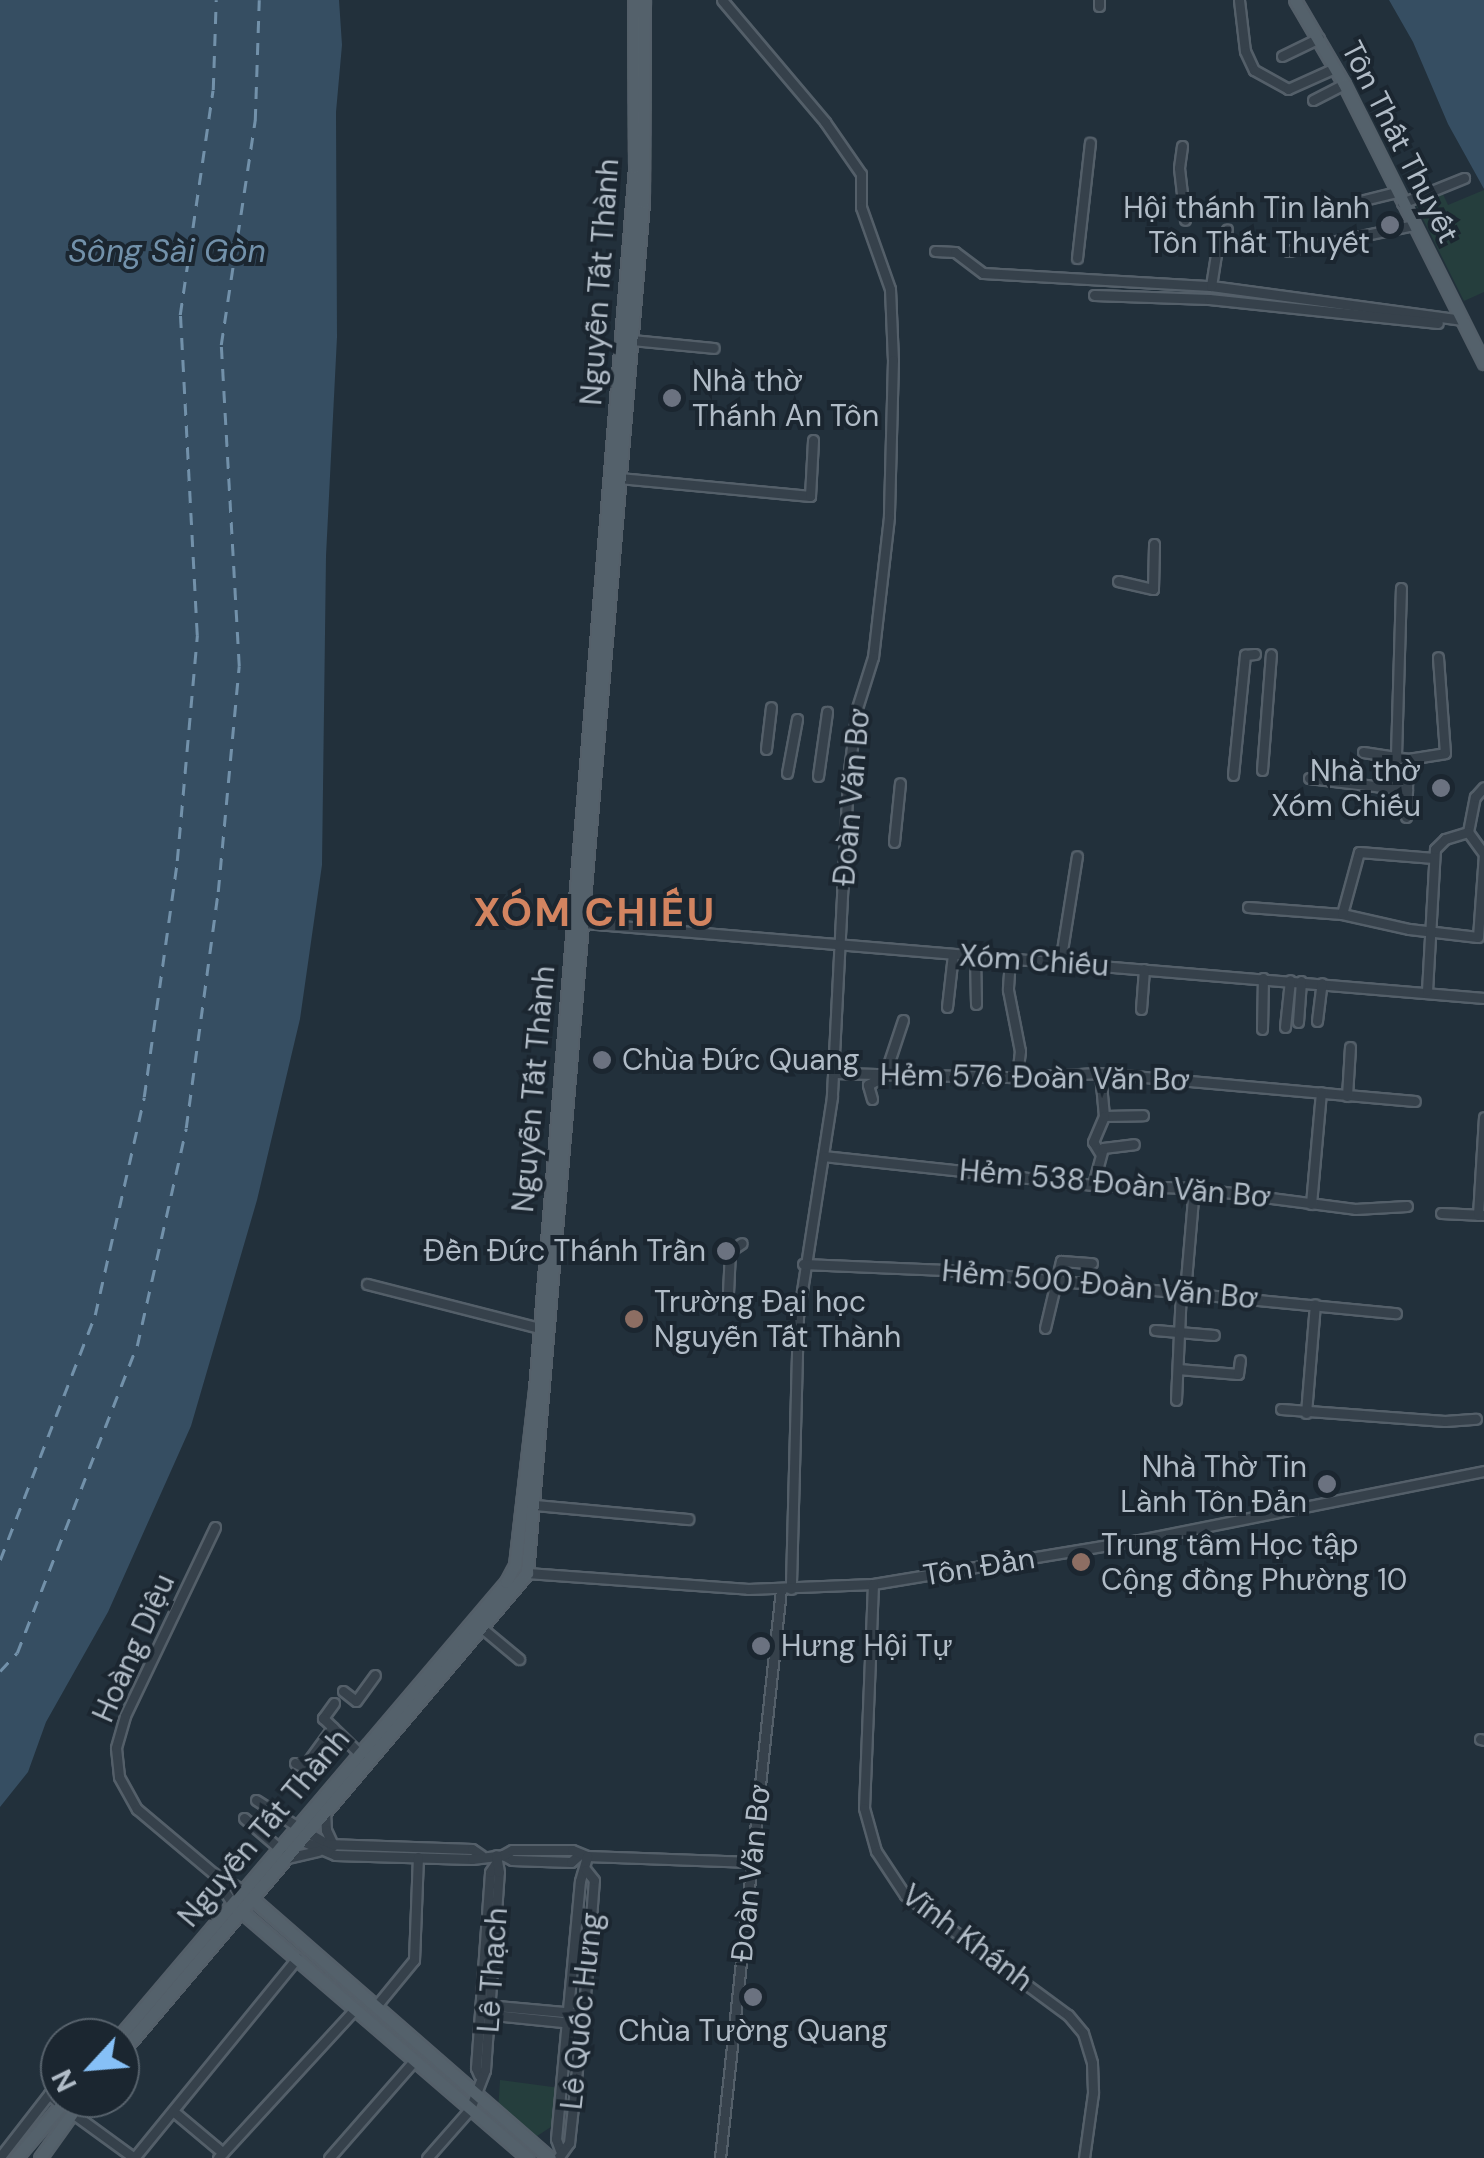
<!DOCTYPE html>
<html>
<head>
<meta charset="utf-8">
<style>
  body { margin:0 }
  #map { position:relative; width:1484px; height:2158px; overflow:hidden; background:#22303b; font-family:"DM Sans",sans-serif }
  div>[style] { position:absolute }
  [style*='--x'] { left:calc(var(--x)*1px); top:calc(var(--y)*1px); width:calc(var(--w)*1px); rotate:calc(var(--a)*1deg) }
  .green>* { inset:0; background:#253e3d }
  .water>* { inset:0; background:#364e62 }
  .ferry>* { height:2.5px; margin-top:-1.25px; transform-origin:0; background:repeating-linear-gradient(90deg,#7291aa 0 12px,transparent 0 22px) }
  .roads { filter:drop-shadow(2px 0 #545f69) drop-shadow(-2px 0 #545f69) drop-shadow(0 2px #545f69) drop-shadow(0 -2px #545f69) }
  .minor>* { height:9px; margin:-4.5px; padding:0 4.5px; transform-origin:4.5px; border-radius:4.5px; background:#36414b }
  .major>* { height:11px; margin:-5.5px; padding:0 5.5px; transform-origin:5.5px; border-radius:5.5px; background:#54616b }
  .dots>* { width:28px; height:28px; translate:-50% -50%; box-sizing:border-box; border:5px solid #1b2630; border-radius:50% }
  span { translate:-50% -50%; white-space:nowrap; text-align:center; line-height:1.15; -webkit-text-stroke:8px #1b2630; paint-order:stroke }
  .street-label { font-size:30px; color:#b1bcc7 }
  .poi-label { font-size:30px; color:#b1bcc7 }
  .right { translate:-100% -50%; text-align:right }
  .left { translate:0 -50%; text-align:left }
  .water-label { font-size:32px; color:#7291aa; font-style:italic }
  .district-label { font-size:40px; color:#d38460; font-weight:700; letter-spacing:2.5px }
  .north { position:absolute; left:40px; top:2018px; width:100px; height:100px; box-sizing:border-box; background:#1b2630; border:2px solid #57626c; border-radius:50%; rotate:244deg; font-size:28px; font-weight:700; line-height:40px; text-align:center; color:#b1bcc7 }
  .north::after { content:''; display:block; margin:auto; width:35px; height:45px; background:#86c0f7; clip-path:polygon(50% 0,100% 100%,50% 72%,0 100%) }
</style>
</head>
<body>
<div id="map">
  <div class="green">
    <div style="clip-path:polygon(1484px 190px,1484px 292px,1464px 301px,1415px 203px,1442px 192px,1448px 205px)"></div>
    <div style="clip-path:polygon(500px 2080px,560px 2088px,557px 2123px,534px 2138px,498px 2111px)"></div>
  </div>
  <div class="water">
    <div style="clip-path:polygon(0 0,339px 0,342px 45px,336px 112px,337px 337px,326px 556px,322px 865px,300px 1019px,257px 1200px,191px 1426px,108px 1612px,46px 1722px,28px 1772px,0 1807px)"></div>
    <div style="clip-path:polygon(1389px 0,1484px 0,1484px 189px,1448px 124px,1413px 42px)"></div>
  </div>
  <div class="ferry">
    <div style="--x:0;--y:1560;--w:263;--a:-68.8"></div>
    <div style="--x:95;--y:1315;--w:223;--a:-77.3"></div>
    <div style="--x:144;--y:1097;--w:238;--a:-82"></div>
    <div style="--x:177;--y:861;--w:227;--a:-84.9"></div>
    <div style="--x:197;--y:635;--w:320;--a:-93"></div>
    <div style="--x:180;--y:315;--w:227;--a:-81.7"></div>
    <div style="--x:213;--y:90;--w:90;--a:-88.1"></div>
    <div style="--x:0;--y:1671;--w:25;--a:-47"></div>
    <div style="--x:17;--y:1653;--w:330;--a:-68.7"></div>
    <div style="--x:137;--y:1346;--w:223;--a:-77.3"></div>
    <div style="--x:186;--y:1128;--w:238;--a:-82.3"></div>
    <div style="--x:218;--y:892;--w:227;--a:-84.7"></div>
    <div style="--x:239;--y:666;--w:322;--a:-93.2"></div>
    <div style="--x:221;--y:345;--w:227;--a:-81.4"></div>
    <div style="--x:255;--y:121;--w:121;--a:-88.1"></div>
  </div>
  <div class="roads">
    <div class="minor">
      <div style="--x:722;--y:0;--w:160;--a:49.8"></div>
      <div style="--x:825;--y:122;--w:63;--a:55.3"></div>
      <div style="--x:861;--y:174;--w:33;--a:90"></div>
      <div style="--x:861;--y:207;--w:87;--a:70.5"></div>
      <div style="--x:890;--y:289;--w:71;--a:87.6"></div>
      <div style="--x:893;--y:360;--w:157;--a:91.5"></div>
      <div style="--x:889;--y:517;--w:141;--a:96.5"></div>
      <div style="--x:873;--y:657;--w:53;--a:107.4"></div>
      <div style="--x:857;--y:708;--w:71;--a:97.3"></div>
      <div style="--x:848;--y:778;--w:319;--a:92.9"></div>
      <div style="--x:832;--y:1097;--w:222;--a:98.8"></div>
      <div style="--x:798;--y:1316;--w:273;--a:91.5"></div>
      <div style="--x:1239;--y:0;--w:51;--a:83.3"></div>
      <div style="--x:1245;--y:51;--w:21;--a:65"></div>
      <div style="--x:1254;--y:70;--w:39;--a:29"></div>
      <div style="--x:1288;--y:89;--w:51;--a:-24.1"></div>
      <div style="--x:1099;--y:6;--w:6;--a:-90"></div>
      <div style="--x:1282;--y:56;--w:41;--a:-25.9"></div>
      <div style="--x:1313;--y:100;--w:35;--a:-27"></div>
      <div style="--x:1182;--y:146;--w:22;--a:98"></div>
      <div style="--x:1179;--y:168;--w:52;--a:83.4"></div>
      <div style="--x:1360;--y:201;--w:38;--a:-14"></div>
      <div style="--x:1402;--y:203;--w:67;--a:-22"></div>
      <div style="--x:935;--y:251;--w:20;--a:3"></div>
      <div style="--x:955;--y:252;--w:35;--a:37"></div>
      <div style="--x:983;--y:273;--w:228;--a:3.3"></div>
      <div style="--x:1211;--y:286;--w:254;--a:7.7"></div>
      <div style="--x:1288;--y:251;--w:128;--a:-11.7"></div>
      <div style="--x:1077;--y:258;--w:116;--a:-83.6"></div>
      <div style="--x:1211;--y:286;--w:33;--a:-81"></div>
      <div style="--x:1216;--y:253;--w:26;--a:-65"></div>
      <div style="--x:1094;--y:295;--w:115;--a:2"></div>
      <div style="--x:1209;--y:299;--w:230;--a:6"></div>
      <div style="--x:631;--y:340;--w:83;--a:5.5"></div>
      <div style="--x:619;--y:478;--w:192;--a:5.4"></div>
      <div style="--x:810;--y:496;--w:56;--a:-86.9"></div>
      <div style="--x:1118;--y:581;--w:36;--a:13"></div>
      <div style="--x:1153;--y:589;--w:45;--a:-88.7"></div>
      <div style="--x:766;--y:749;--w:42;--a:-83.2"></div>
      <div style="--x:1363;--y:752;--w:46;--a:8.8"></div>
      <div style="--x:1408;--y:759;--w:37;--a:-9"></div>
      <div style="--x:1445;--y:753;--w:96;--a:-94.2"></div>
      <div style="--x:1396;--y:755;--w:167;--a:-88.3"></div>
      <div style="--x:1262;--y:770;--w:116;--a:-85.6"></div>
      <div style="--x:787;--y:773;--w:55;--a:-79.5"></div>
      <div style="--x:1233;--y:775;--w:121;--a:-84.3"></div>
      <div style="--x:1245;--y:655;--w:10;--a:-6"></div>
      <div style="--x:818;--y:776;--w:65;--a:-82"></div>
      <div style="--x:1309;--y:778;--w:99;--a:7"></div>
      <div style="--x:1406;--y:817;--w:58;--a:-88"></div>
      <div style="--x:1468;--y:832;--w:36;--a:-79"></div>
      <div style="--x:1475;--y:797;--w:13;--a:-48"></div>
      <div style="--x:1468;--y:832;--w:27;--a:54"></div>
      <div style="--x:894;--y:842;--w:59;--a:-84.2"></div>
      <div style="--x:1248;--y:907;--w:94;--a:4.3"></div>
      <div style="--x:1342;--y:914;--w:69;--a:12.6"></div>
      <div style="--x:1409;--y:929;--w:69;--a:6.6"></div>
      <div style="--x:1478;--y:937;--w:83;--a:-85.9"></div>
      <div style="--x:1342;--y:914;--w:64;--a:-74.7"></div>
      <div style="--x:1359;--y:852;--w:75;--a:4.6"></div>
      <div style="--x:584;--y:923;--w:903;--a:4.76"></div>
      <div style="--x:975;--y:956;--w:48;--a:88.8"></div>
      <div style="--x:1010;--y:959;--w:31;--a:94"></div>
      <div style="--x:1008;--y:990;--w:62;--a:78.9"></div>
      <div style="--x:1020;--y:1051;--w:26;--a:97"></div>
      <div style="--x:1060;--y:963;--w:108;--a:-81"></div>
      <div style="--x:1427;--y:991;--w:142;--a:-86.8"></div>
      <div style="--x:1435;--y:849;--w:14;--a:-45"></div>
      <div style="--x:1445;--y:839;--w:24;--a:-17"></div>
      <div style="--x:947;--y:1007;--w:53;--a:-83.5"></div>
      <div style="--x:1141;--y:1009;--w:40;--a:-85.7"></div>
      <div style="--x:1317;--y:1021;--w:38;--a:-83"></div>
      <div style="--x:1298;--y:1022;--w:41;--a:-85.8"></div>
      <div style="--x:1285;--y:1027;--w:47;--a:-83.9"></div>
      <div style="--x:1262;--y:1029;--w:51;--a:-88.9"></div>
      <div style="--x:834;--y:1073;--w:183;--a:1.3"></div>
      <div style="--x:1017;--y:1077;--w:83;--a:-2.8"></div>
      <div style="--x:1100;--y:1073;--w:316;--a:5.1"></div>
      <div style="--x:1100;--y:1073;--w:43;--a:84.7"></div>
      <div style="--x:1104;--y:1116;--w:39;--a:-1"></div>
      <div style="--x:885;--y:1074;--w:57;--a:-71.6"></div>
      <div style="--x:1347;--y:1096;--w:49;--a:-86.5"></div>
      <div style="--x:872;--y:1099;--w:15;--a:-106"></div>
      <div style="--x:868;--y:1085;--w:8;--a:-30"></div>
      <div style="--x:875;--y:1081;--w:7;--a:-90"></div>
      <div style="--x:1100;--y:1153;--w:13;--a:-122"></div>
      <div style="--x:1093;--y:1142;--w:28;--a:-67"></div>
      <div style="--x:823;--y:1156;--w:272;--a:6.1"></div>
      <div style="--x:1093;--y:1185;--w:101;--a:1.7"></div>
      <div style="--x:1194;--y:1188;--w:162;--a:7.4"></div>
      <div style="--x:1355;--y:1209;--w:52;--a:-3.3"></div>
      <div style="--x:1093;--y:1185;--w:38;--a:-75"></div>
      <div style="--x:1103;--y:1148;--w:31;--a:-7"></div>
      <div style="--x:1311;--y:1204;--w:112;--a:-84.9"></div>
      <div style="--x:1441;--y:1213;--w:42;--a:2.7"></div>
      <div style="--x:1478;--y:1215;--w:98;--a:-86.5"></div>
      <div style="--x:803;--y:1264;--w:143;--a:2.4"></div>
      <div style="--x:946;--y:1270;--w:452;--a:5.5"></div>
      <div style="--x:367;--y:1284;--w:179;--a:14.3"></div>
      <div style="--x:1185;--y:1292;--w:104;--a:-85.1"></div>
      <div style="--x:728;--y:1293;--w:42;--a:-87.3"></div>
      <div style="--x:730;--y:1251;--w:14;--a:-34"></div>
      <div style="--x:1045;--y:1328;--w:69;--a:-76.6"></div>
      <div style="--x:1061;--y:1261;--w:31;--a:4"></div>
      <div style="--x:1155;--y:1330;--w:59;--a:4.8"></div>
      <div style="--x:1178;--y:1369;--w:60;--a:4.8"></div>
      <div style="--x:1238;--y:1374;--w:14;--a:-82"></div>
      <div style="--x:1176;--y:1400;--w:109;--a:-87.4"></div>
      <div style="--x:1281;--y:1409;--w:164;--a:4.2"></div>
      <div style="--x:1445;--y:1421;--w:31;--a:-4"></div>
      <div style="--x:1306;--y:1413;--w:109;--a:-85.3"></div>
      <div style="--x:534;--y:1505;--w:155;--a:5.2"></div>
      <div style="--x:215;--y:1527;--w:209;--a:115.5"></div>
      <div style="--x:125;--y:1716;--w:33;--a:106"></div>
      <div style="--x:116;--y:1748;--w:29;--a:84"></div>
      <div style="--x:119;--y:1777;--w:37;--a:61"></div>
      <div style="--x:137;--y:1809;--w:99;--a:40.1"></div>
      <div style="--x:213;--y:1873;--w:36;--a:30"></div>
      <div style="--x:527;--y:1573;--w:222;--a:4.1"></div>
      <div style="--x:748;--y:1589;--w:125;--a:-2.3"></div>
      <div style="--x:873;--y:1584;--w:265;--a:-9.4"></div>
      <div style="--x:1134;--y:1541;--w:357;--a:-11.3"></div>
      <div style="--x:873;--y:1584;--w:224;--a:92.3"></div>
      <div style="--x:864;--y:1808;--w:45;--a:74.4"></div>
      <div style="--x:876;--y:1851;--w:53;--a:56.6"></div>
      <div style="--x:905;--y:1895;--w:202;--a:36.4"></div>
      <div style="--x:1068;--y:2015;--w:23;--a:50"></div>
      <div style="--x:1083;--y:2033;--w:31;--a:73"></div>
      <div style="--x:1092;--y:2063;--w:30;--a:88"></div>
      <div style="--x:1093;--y:2093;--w:66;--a:97.9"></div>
      <div style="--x:483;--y:1629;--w:47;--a:39.8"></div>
      <div style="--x:343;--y:1691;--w:16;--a:38"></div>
      <div style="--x:356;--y:1701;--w:32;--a:-54"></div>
      <div style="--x:334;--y:1703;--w:19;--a:126"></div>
      <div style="--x:323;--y:1718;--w:52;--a:44.2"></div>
      <div style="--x:1480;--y:1739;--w:4;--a:14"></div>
      <div style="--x:295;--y:1763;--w:10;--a:24"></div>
      <div style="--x:304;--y:1767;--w:49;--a:-54.1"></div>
      <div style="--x:256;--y:1800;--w:50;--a:32.7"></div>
      <div style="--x:325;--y:1811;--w:19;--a:87"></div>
      <div style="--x:326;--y:1830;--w:17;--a:65"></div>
      <div style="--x:244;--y:1818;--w:48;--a:40.7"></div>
      <div style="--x:307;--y:1832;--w:23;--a:31"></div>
      <div style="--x:327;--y:1844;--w:145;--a:2"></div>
      <div style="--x:472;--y:1849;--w:11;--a:34"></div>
      <div style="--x:300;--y:1840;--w:38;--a:23"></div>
      <div style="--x:335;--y:1855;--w:137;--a:1.7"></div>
      <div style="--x:472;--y:1859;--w:31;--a:-7"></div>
      <div style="--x:503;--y:1855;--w:10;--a:29"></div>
      <div style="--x:512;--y:1860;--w:59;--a:1.9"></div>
      <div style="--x:571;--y:1862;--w:9;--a:-41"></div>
      <div style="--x:503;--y:1855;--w:10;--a:-29"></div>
      <div style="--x:512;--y:1850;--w:60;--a:0"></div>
      <div style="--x:572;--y:1850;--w:16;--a:22"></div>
      <div style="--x:587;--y:1856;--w:165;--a:2.1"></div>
      <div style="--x:287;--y:1858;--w:32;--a:-13"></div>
      <div style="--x:214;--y:1876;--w:32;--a:56"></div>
      <div style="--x:377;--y:2005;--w:58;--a:-50.6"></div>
      <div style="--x:414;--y:1960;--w:103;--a:-87.8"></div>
      <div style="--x:486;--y:2005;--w:89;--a:5.1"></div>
      <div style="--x:484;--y:2014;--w:89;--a:5.8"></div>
      <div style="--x:479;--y:2075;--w:8;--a:-113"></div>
      <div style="--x:476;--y:2068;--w:196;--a:-85.9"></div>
      <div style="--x:490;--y:1872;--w:11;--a:-56"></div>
      <div style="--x:173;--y:2111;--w:65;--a:40"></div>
      <div style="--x:71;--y:2112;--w:78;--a:36.1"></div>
      <div style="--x:134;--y:2158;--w:258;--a:-50.8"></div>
      <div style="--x:560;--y:2150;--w:12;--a:-110"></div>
      <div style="--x:556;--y:2139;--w:259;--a:-84.7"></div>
      <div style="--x:580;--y:1881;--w:26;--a:-74"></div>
      <div style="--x:0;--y:2157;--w:80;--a:-52.1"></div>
      <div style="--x:49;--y:2094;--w:16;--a:43"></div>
      <div style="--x:218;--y:2158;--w:202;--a:-47.4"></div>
      <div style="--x:329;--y:2158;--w:129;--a:-48.8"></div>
      <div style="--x:427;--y:2158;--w:65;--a:-48.7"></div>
      <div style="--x:470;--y:2109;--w:42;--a:-69"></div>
      <div style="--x:485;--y:2070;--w:198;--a:-86"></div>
      <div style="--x:499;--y:1872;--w:17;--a:-100"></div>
      <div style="--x:558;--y:2158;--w:19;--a:-54"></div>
      <div style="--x:569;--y:2143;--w:148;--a:-83.8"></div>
      <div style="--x:585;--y:1996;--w:116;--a:-85.6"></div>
      <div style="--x:594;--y:1880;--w:13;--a:-129"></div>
      <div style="--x:720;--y:2158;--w:572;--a:-83.88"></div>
    </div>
    <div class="major">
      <div style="--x:1295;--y:0;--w:97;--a:59.7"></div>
      <div style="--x:1344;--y:84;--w:312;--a:63.4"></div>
      <div style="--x:247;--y:1894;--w:402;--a:41.1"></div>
      <div style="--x:235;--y:1906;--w:386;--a:40.7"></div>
      <div style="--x:118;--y:2038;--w:599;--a:-49.61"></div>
      <div style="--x:506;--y:1582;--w:19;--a:-62"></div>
      <div style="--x:515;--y:1565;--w:177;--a:-83.5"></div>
      <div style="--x:535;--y:1389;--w:1226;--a:-85.32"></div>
      <div style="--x:635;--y:167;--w:167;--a:-90.3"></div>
      <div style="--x:120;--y:2054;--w:630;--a:-49.76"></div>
      <div style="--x:527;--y:1573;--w:1376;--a:-85.16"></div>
      <div style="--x:643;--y:202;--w:202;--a:-89.7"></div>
      <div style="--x:16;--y:2158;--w:79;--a:-49.6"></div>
      <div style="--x:40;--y:2158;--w:74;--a:-54.4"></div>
    </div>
  </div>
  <div class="dots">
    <div style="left:1390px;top:225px;background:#6b7280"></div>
    <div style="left:672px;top:398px;background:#6b7280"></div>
    <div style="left:1441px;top:788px;background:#6b7280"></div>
    <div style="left:602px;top:1060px;background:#6b7280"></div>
    <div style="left:726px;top:1251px;background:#6b7280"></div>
    <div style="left:634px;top:1319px;background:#8d6e63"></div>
    <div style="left:1327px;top:1484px;background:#6b7280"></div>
    <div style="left:1081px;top:1562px;background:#8d6e63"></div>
    <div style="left:761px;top:1646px;background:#6b7280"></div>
    <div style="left:753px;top:1997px;background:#6b7280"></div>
  </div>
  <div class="street-label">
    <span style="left:1400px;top:142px;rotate:63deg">Tôn Thất Thuyết</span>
    <span style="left:600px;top:282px;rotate:-86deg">Nguyễn Tất Thành</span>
    <span style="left:852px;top:797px;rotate:-85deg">Đoàn Văn Bơ</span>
    <span style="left:1034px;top:961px;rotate:4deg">Xóm Chiếu</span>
    <span style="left:1035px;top:1078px;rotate:1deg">Hẻm 576 Đoàn Văn Bơ</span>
    <span style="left:534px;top:1089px;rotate:-85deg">Nguyễn Tất Thành</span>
    <span style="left:1115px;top:1184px;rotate:5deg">Hẻm 538 Đoàn Văn Bơ</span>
    <span style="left:1100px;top:1285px;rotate:5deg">Hẻm 500 Đoàn Văn Bơ</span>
    <span style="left:979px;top:1567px;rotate:-9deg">Tôn Đản</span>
    <span style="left:134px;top:1648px;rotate:-66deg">Hoàng Diệu</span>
    <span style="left:264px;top:1828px;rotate:-50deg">Nguyễn Tất Thành</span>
    <span style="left:751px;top:1873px;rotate:-84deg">Đoàn Văn Bơ</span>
    <span style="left:967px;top:1938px;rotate:37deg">Vĩnh Khánh</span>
    <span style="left:493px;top:1970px;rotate:-86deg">Lê Thạch</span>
    <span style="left:582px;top:2011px;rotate:-84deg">Lê Quốc Hưng</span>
  </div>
  <div class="poi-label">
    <span class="right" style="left:1370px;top:225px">Hội thánh Tin lành<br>Tôn Thất Thuyết</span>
    <span class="left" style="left:692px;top:398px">Nhà thờ<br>Thánh An Tôn</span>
    <span class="right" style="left:1421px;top:788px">Nhà thờ<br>Xóm Chiếu</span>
    <span class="left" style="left:622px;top:1060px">Chùa Đức Quang</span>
    <span class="right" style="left:706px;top:1251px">Đền Đức Thánh Trần</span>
    <span class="left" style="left:654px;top:1319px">Trường Đại học<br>Nguyễn Tất Thành</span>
    <span class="right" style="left:1307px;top:1484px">Nhà Thờ Tin<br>Lành Tôn Đản</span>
    <span class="left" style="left:1101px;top:1562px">Trung tâm Học tập<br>Cộng đồng Phường 10</span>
    <span class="left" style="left:781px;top:1646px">Hưng Hội Tự</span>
    <span style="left:753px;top:2031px">Chùa Tường Quang</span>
  </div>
  <div class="water-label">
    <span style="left:167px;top:251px">Sông Sài Gòn</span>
  </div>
  <div class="district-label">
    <span style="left:595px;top:912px">XÓM CHIẾU</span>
  </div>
  <div class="north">N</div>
</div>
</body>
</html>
